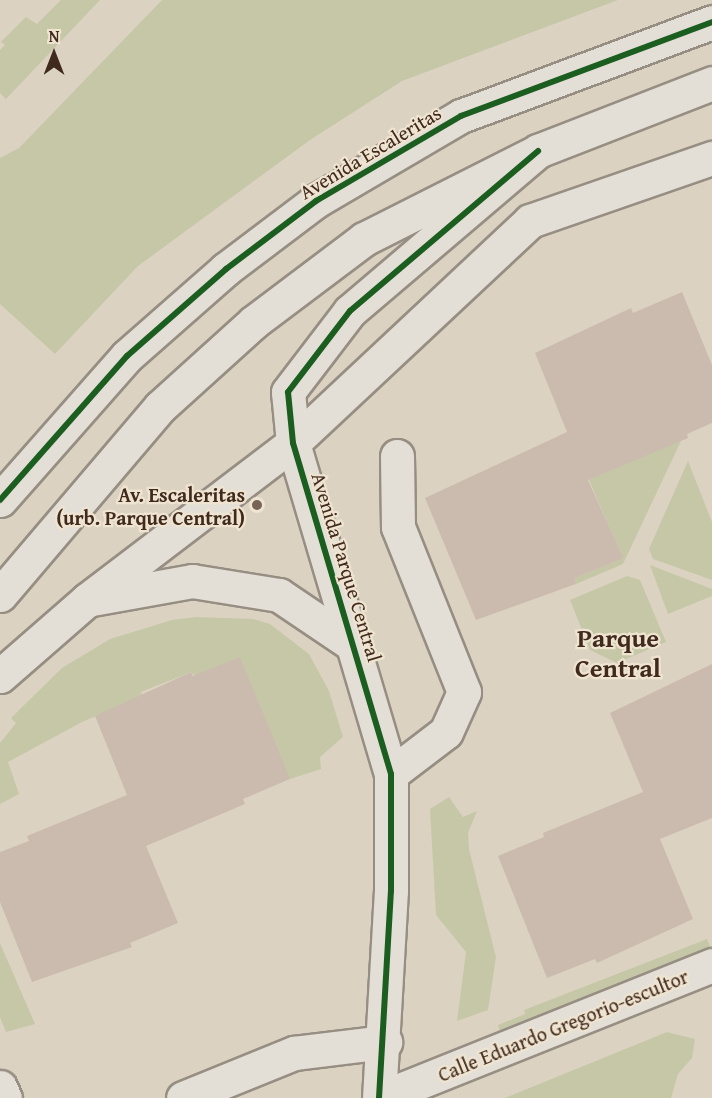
<!DOCTYPE html>
<html>
<head>
<meta charset="utf-8">
<style>
  body { margin:0 }
  #map { position:relative; width:712px; height:1098px; overflow:hidden; background:#dcd2c2; font-family:"Gentium Book Plus",serif }
  div>[style] { position:absolute }
  [style*='--x'] { left:calc(var(--x)*1px); top:calc(var(--y)*1px); width:calc(var(--w)*1px); rotate:calc(var(--a)*1deg) }
  .green>* { inset:0; background:#c5c7a7 }
  .building>* { inset:0; background:#cbbbaf }
  .roads { filter:drop-shadow(2px 0 #978e83) drop-shadow(-2px 0 #978e83) drop-shadow(0 2px #978e83) drop-shadow(0 -2px #978e83) }
  .minor>* { height:33px; margin:-16.5px; padding:0 16.5px; transform-origin:16.5px; border-radius:16.5px; background:#e4dfd6 }
  .cycleway>* { height:6px; margin:-3px; padding:0 3px; transform-origin:3px; border-radius:3px; background:#1b5e20 }
  .dots>* { width:16px; height:16px; translate:-50% -50%; box-sizing:border-box; border:3px solid #efe4d0; border-radius:50% }
  span { translate:-50% -50%; white-space:nowrap; text-align:center; line-height:1.15; -webkit-text-stroke:4.5px #efe4d0; paint-order:stroke }
  .street-label { font-size:20px; color:#40291d }
  .poi-label { font-size:20px; color:#40291d; font-weight:700 }
  .right { translate:-100% -50%; text-align:right }
  .district-label { font-size:26px; color:#40291d; font-weight:700 }
  .north { position:absolute; left:24px; top:24px; width:60px; height:60px; -webkit-text-stroke:4px #efe4d0; paint-order:stroke; rotate:0deg; font-size:16px; font-weight:700; line-height:24px; text-align:center; color:#40291d }
  .north::after { content:''; display:block; margin:auto; width:21px; height:27px; background:#40291d; clip-path:polygon(50% 0,100% 100%,50% 72%,0 100%) }
</style>
</head>
<body>
<div id="map">
  <div class="green">
    <div style="clip-path:polygon(61px 0,100px 0,6px 99px,0 93px,0 50px,5px 45px,1px 42px,26px 17px,37px 24px)"></div>
    <div style="clip-path:polygon(162px 0,618px 0,402px 81px,310px 140px,138px 266px,55px 354px,0 304px,0 158px,19px 148px)"></div>
    <div style="clip-path:polygon(681px 441px,623px 564px,576px 584px,575px 578px,622px 558px,587px 475px)"></div>
    <div style="clip-path:polygon(688px 461px,712px 522px,712px 580px,653px 559px,649px 549px)"></div>
    <div style="clip-path:polygon(650px 565px,712px 589px,712px 596px,668px 614px)"></div>
    <div style="clip-path:polygon(627px 576px,640px 580px,666px 642px,617px 663px,590px 650px,570px 600px)"></div>
    <div style="clip-path:polygon(196px 617px,253px 619px,270px 624px,309px 654px,329px 691px,343px 737px,320px 757px,321px 769px,290px 779px,191px 672px,141px 692px,142px 697px,82px 722px,8px 762px,19px 794px,0 804px,0 743px,16px 723px,11px 718px,62px 668px,110px 639px,172px 620px)"></div>
    <div style="clip-path:polygon(449px 797px,463px 817px,477px 811px,468px 833px,469px 849px,496px 957px,488px 1010px,457px 1021px,466px 952px,436px 915px,430px 809px)"></div>
    <div style="clip-path:polygon(707px 939px,712px 951px,502px 1037px,498px 1025px,525px 1014px,524px 1010px)"></div>
    <div style="clip-path:polygon(0 943px,35px 1024px,6px 1032px,0 1017px)"></div>
    <div style="clip-path:polygon(667px 1032px,695px 1039px,692px 1058px,678px 1074px,671px 1098px,505px 1098px)"></div>
  </div>
  <div class="building">
    <div style="clip-path:polygon(682px 292px,712px 365px,712px 423px,687px 434px,688px 438px,588px 480px,623px 558px,575px 578px,576px 584px,476px 620px,425px 498px,567px 432px,535px 353px,631px 308px,633px 313px)"></div>
    <div style="clip-path:polygon(240px 657px,290px 779px,243px 799px,245px 804px,146px 846px,178px 923px,130px 943px,132px 947px,32px 982px,0 902px,0 852px,29px 841px,27px 836px,127px 795px,95px 716px,191px 672px,193px 676px)"></div>
    <div style="clip-path:polygon(712px 664px,712px 818px,660px 839px,693px 919px,597px 963px,595px 959px,547px 978px,498px 856px,544px 837px,543px 833px,643px 792px,610px 713px)"></div>
  </div>
  <div class="roads">
    <div class="minor">
      <div style="--x:0;--y:500;--w:192;--a:-48.6"></div>
      <div style="--x:127;--y:356;--w:132;--a:-41.3"></div>
      <div style="--x:226;--y:269;--w:113;--a:-37.1"></div>
      <div style="--x:316;--y:201;--w:168;--a:-30.4"></div>
      <div style="--x:461;--y:116;--w:268;--a:-20.5"></div>
      <div style="--x:0;--y:595;--w:247;--a:-49.6"></div>
      <div style="--x:160;--y:407;--w:127;--a:-42.1"></div>
      <div style="--x:254;--y:322;--w:138;--a:-37"></div>
      <div style="--x:364;--y:239;--w:195;--a:-26.8"></div>
      <div style="--x:538;--y:151;--w:187;--a:-21.3"></div>
      <div style="--x:92;--y:599;--w:102;--a:-10.2"></div>
      <div style="--x:192;--y:581;--w:88;--a:9.1"></div>
      <div style="--x:279;--y:595;--w:89;--a:34"></div>
      <div style="--x:0;--y:676;--w:116;--a:-41.1"></div>
      <div style="--x:87;--y:600;--w:259;--a:-37.3"></div>
      <div style="--x:293;--y:443;--w:325;--a:-43.1"></div>
      <div style="--x:530;--y:221;--w:193;--a:-19.1"></div>
      <div style="--x:391;--y:774;--w:69;--a:-37.4"></div>
      <div style="--x:446;--y:732;--w:44;--a:-65.8"></div>
      <div style="--x:464;--y:692;--w:178;--a:-111.8"></div>
      <div style="--x:398;--y:527;--w:71;--a:-90.8"></div>
      <div style="--x:0;--y:1087;--w:12;--a:66"></div>
      <div style="--x:183;--y:1098;--w:120;--a:-22.1"></div>
      <div style="--x:294;--y:1053;--w:92;--a:-6.9"></div>
      <div style="--x:379;--y:1098;--w:207;--a:-86.7"></div>
      <div style="--x:391;--y:891;--w:117;--a:-90"></div>
      <div style="--x:391;--y:774;--w:345;--a:-106.5"></div>
      <div style="--x:293;--y:443;--w:51;--a:-95.6"></div>
      <div style="--x:288;--y:392;--w:102;--a:-52.6"></div>
      <div style="--x:350;--y:311;--w:247;--a:-40.4"></div>
      <div style="--x:380;--y:1098;--w:358;--a:-21.8"></div>
    </div>
  </div>
  <div class="cycleway">
    <div style="--x:0;--y:500;--w:192;--a:-48.6"></div>
    <div style="--x:127;--y:356;--w:132;--a:-41.3"></div>
    <div style="--x:226;--y:269;--w:113;--a:-37.1"></div>
    <div style="--x:316;--y:201;--w:168;--a:-30.4"></div>
    <div style="--x:461;--y:116;--w:268;--a:-20.5"></div>
    <div style="--x:379;--y:1098;--w:207;--a:-86.7"></div>
    <div style="--x:391;--y:891;--w:117;--a:-90"></div>
    <div style="--x:391;--y:774;--w:345;--a:-106.5"></div>
    <div style="--x:293;--y:443;--w:51;--a:-95.6"></div>
    <div style="--x:288;--y:392;--w:102;--a:-52.6"></div>
    <div style="--x:350;--y:311;--w:247;--a:-40.4"></div>
  </div>
  <div class="dots">
    <div style="left:257px;top:505px;background:#776457"></div>
  </div>
  <div class="street-label">
    <span style="left:370px;top:152px;rotate:-31deg">Avenida Escaleritas</span>
    <span style="left:347px;top:567px;rotate:73deg">Avenida Parque Central</span>
    <span style="left:563px;top:1025px;rotate:-22deg">Calle Eduardo Gregorio-escultor</span>
  </div>
  <div class="poi-label">
    <span class="right" style="left:245px;top:506px">Av. Escaleritas<br>(urb. Parque Central)</span>
  </div>
  <div class="district-label">
    <span style="left:618px;top:653px">Parque<br>Central</span>
  </div>
  <div class="north">N</div>
</div>
</body>
</html>
